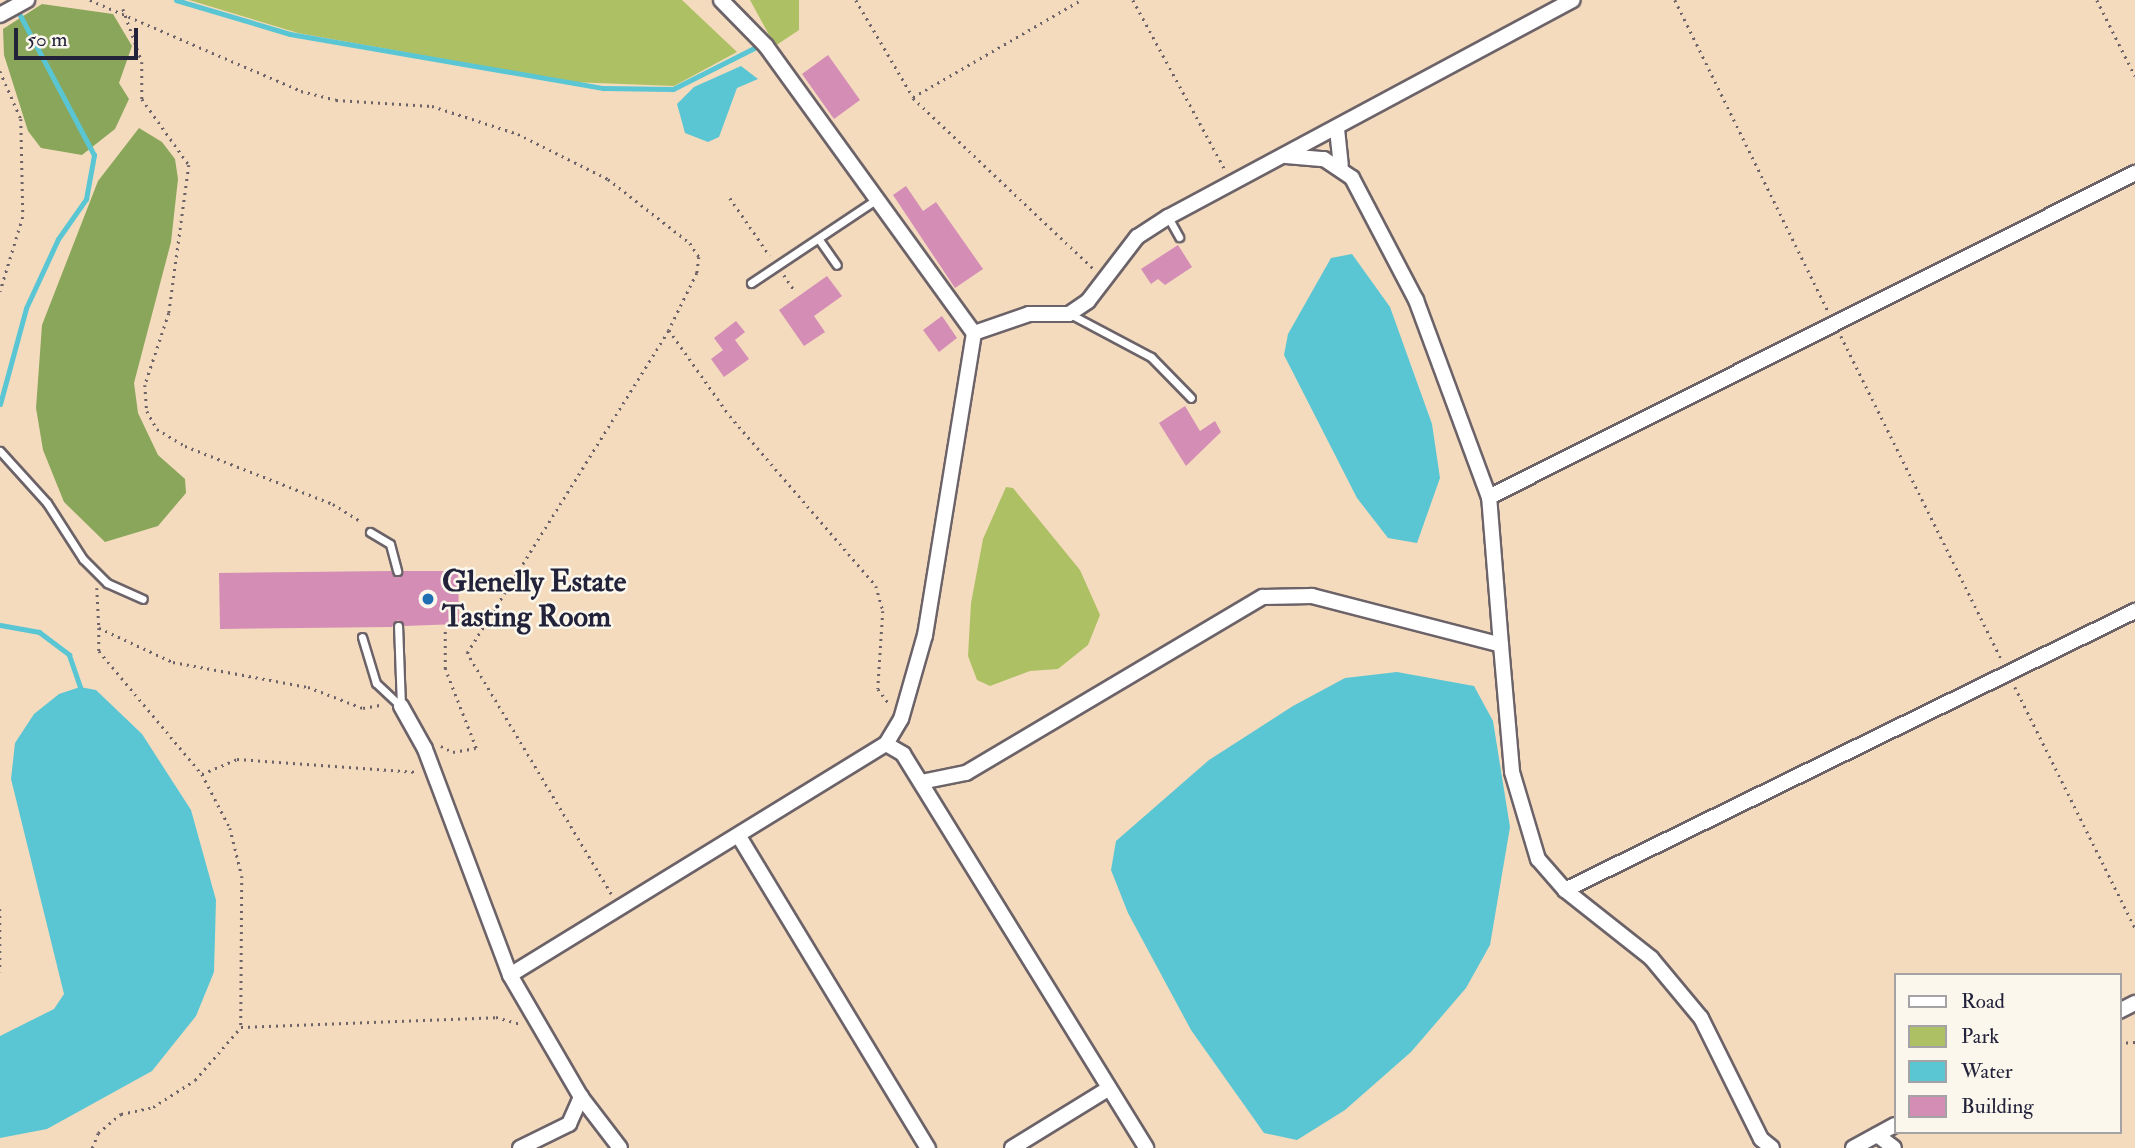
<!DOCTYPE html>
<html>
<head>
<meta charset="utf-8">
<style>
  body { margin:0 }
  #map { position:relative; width:2135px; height:1148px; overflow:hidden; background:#f4dbbe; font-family:"IM FELL Double Pica",serif }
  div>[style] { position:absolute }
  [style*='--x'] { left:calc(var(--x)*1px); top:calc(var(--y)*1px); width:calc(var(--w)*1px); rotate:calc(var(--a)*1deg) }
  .green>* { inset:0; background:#aec064 }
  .forest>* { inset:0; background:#8aa65a }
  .water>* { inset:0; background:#5ac6d3 }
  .stream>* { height:5px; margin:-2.5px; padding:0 2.5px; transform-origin:2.5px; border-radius:2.5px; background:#5ac6d3 }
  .building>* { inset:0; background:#d48db5 }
  .path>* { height:2.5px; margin-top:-1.25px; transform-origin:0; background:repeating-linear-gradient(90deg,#6c6369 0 2px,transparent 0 7px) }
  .roads { filter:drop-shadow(2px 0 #6c6369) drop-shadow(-2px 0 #6c6369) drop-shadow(0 2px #6c6369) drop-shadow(0 -2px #6c6369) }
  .service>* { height:7px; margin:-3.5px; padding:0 3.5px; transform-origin:3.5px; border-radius:3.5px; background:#fff }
  .minor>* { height:14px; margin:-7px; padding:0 7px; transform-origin:7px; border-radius:7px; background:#fff }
  .dots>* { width:19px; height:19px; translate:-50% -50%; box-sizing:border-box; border:4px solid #fbf7ec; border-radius:50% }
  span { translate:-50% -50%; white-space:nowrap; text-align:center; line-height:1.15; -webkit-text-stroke:5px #fbf7ec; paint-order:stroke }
  .poi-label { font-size:30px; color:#22223b; font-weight:700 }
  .left { translate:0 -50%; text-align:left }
  .legend { position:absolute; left:1894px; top:973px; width:228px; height:161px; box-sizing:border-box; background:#fbf7ec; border:2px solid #a4a2a5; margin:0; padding:9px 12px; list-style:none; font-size:21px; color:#22223b }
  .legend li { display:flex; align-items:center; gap:14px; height:35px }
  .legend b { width:35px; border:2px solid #a4a2a5 }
  .scale { position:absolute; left:14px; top:28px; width:124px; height:32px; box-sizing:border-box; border:4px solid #22223b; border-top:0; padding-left:9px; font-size:21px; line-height:24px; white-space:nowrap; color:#22223b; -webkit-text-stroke:5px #fbf7ec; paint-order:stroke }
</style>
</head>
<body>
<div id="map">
  <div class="green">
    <div style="clip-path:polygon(189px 0,682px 0,737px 52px,674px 86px,571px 82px,298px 33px)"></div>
    <div style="clip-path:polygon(750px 0,799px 0,799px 30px,775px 46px)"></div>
    <div style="clip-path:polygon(1006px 487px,1013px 488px,1080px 570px,1100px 615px,1088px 645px,1058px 669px,1030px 671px,990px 686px,977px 680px,968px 656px,971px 603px,983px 539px)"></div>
  </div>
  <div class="forest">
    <div style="clip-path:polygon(42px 4px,113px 14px,132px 46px,119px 83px,129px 99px,115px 129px,82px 155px,41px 148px,28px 131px,4px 55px,3px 29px)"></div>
    <div style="clip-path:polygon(139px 128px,162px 142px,175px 159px,178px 179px,171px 242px,134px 383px,138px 413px,158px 455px,185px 479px,186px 493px,158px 526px,105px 542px,64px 502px,43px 450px,36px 408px,42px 325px,98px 181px)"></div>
  </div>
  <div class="water">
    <div style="clip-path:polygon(741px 66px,758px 79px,737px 88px,719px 137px,708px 142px,685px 133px,677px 104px,694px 87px)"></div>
    <div style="clip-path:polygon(1352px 254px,1390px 307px,1432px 424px,1440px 478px,1417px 543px,1388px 538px,1357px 498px,1284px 355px,1288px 334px,1331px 258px)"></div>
    <div style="clip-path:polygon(1397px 672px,1474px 686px,1493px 721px,1510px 827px,1490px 945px,1466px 988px,1411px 1052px,1345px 1110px,1297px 1140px,1264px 1133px,1191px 1030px,1128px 913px,1111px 870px,1116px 841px,1209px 760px,1293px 706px,1345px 678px)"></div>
    <div style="clip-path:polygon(80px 687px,96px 690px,142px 734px,191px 810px,216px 900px,214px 972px,196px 1016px,152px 1071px,47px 1129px,0 1138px,0 1036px,54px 1009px,64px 994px,11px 779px,15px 743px,34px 714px,59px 694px)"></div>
  </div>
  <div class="stream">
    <div style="--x:176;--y:0;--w:119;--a:16.6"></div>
    <div style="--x:290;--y:34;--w:318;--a:9.8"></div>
    <div style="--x:603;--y:88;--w:70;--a:0.8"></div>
    <div style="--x:673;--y:89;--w:93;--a:-26.8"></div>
    <div style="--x:0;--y:404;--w:99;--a:-74.8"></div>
    <div style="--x:26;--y:308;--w:76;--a:-65.1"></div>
    <div style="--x:58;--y:239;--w:49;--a:-55"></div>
    <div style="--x:86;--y:199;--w:45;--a:-79.7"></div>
    <div style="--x:94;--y:155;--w:175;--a:-117.9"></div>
    <div style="--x:0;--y:625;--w:40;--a:10"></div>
    <div style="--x:39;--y:632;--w:38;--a:37"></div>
    <div style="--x:69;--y:655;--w:34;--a:71"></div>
  </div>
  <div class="building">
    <div style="clip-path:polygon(828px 55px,860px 100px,834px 119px,802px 74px)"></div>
    <div style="clip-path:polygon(906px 186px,923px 211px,936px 202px,983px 269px,955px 288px,893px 195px)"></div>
    <div style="clip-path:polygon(1178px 245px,1192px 267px,1165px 285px,1158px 279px,1151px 284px,1141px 269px)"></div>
    <div style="clip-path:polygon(827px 276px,842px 296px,814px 316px,825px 332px,804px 346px,779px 310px)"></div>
    <div style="clip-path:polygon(942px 316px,957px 338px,939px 352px,923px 330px)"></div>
    <div style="clip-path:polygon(736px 321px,745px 332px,735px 340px,749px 359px,724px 377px,711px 359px,723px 350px,714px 338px)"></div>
    <div style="clip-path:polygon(1185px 406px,1200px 431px,1215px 421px,1221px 432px,1186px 466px,1159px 423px)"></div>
    <div style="clip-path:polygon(391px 571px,398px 577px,403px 571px,458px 571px,459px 624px,404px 626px,398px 620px,392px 627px,220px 629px,219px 573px)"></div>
  </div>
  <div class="path">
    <div style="--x:90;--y:0;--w:230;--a:23.3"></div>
    <div style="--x:301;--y:91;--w:36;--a:14"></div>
    <div style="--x:336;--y:100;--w:96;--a:3.6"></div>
    <div style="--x:432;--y:106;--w:90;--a:18"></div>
    <div style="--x:518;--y:134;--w:101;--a:26.6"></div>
    <div style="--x:608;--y:179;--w:104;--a:38"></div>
    <div style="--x:690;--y:243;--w:17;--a:57"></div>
    <div style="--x:699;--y:257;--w:16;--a:97"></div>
    <div style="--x:697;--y:273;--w:64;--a:116.2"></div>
    <div style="--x:669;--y:330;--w:105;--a:54.7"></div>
    <div style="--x:730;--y:416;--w:224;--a:49.3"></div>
    <div style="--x:876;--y:586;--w:26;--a:74"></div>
    <div style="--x:883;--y:611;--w:78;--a:93.7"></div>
    <div style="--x:878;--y:689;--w:20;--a:53"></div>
    <div style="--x:856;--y:0;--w:113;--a:59.6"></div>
    <div style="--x:913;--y:97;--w:194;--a:-30"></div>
    <div style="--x:1133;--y:0;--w:195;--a:61.5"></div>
    <div style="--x:1675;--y:0;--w:347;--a:63.8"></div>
    <div style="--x:2097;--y:0;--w:85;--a:63.4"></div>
    <div style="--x:123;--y:9;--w:56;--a:70.3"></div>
    <div style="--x:142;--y:62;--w:37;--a:90"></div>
    <div style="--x:142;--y:99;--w:81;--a:54.5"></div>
    <div style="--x:189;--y:165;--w:149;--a:97.7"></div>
    <div style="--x:169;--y:313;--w:76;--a:108.4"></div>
    <div style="--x:145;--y:385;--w:26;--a:86"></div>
    <div style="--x:147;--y:411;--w:21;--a:61"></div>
    <div style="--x:157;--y:429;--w:33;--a:31"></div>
    <div style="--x:185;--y:446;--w:159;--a:21.4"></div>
    <div style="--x:333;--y:504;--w:34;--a:32"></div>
    <div style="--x:0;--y:71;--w:52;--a:66.4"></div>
    <div style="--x:21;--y:119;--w:98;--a:88.8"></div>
    <div style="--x:23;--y:217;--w:78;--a:107"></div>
    <div style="--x:913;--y:98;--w:249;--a:43.4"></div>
    <div style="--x:730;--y:198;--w:70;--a:55.4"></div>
    <div style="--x:784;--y:275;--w:18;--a:56"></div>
    <div style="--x:1841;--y:336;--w:360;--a:63.6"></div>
    <div style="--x:97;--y:588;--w:40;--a:87.1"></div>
    <div style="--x:99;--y:628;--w:81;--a:24.7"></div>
    <div style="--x:173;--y:662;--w:137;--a:10.5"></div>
    <div style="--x:308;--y:687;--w:59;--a:20.9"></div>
    <div style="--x:363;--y:708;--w:17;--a:-10"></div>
    <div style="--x:99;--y:628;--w:23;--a:90"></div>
    <div style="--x:99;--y:651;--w:160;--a:50.1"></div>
    <div style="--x:202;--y:774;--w:61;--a:62.6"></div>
    <div style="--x:230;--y:828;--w:49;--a:76"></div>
    <div style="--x:242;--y:876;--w:151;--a:90.4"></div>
    <div style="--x:2015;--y:687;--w:269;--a:63.5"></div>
    <div style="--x:441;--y:746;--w:13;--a:27"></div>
    <div style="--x:453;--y:752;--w:23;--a:-10"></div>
    <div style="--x:476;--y:748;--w:85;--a:-111.4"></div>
    <div style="--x:445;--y:669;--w:38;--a:-90"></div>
    <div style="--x:202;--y:774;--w:38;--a:-23"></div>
    <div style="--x:237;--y:759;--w:181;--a:4.1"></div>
    <div style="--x:611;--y:894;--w:281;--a:-120.9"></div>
    <div style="--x:467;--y:653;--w:381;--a:-58"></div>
    <div style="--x:0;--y:909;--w:63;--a:90"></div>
    <div style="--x:2119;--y:1043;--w:16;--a:-4"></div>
    <div style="--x:92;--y:1148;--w:16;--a:-68"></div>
    <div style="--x:98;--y:1133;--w:30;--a:-40"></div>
    <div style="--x:121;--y:1114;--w:33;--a:-12"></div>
    <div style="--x:153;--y:1107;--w:50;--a:-32.7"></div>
    <div style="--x:195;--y:1080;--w:70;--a:-49"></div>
    <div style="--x:241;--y:1027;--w:255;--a:-2.2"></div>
    <div style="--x:496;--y:1017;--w:25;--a:16"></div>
  </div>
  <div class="roads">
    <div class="service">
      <div style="--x:1168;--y:217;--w:23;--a:61"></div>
      <div style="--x:820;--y:241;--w:29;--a:55"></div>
      <div style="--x:751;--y:283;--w:151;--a:-33.7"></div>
      <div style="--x:1070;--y:314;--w:92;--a:28"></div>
      <div style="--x:1151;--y:357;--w:57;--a:45.7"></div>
      <div style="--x:0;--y:451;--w:70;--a:47.9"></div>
      <div style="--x:47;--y:503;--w:67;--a:57.3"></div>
      <div style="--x:83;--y:559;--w:34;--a:45"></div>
      <div style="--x:107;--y:583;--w:39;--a:24"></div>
      <div style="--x:370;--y:532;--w:23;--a:31"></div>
      <div style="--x:390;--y:544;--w:28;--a:75"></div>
      <div style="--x:362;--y:637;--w:48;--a:73.1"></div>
      <div style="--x:376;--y:683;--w:34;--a:43"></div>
      <div style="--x:401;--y:706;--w:80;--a:-92.1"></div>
    </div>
    <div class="minor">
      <div style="--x:721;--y:0;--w:64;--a:45.6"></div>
      <div style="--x:766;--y:46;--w:354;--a:54.1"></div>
      <div style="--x:974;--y:333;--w:306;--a:99.2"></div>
      <div style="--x:925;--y:635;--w:87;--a:105.9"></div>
      <div style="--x:901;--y:719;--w:29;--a:121"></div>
      <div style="--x:0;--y:15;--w:31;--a:-29"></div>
      <div style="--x:1337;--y:129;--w:36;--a:84"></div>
      <div style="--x:1286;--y:156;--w:38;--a:5"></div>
      <div style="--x:1324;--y:159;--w:34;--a:34"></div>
      <div style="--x:1352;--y:178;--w:138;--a:62.3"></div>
      <div style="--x:1416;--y:300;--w:210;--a:69.7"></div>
      <div style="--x:974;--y:333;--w:58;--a:-19.1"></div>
      <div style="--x:1029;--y:314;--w:40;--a:0"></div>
      <div style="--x:1069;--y:314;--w:23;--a:-34"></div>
      <div style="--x:1088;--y:301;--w:81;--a:-52.6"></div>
      <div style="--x:1137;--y:237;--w:37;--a:-33"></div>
      <div style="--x:1168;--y:217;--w:459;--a:-28.2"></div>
      <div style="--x:1501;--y:645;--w:127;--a:85"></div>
      <div style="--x:1512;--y:772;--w:91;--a:73.4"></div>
      <div style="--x:1538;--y:859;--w:41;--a:48.9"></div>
      <div style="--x:1565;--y:890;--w:110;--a:38.3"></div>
      <div style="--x:1651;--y:958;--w:78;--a:50.2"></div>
      <div style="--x:1701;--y:1018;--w:135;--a:63.6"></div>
      <div style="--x:1761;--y:1139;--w:14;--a:39"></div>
      <div style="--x:401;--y:706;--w:49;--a:60.8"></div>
      <div style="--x:425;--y:749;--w:241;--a:69.4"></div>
      <div style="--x:921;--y:782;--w:46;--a:-11.3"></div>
      <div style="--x:966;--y:773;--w:345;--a:-30.7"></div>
      <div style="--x:1263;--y:597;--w:49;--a:-1.2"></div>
      <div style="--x:1312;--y:596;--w:195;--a:14.5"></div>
      <div style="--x:1501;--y:645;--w:148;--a:-94.6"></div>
      <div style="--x:1489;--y:497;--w:723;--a:-26.64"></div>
      <div style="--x:740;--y:838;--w:363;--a:58.8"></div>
      <div style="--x:1565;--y:890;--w:635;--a:-26.08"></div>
      <div style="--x:2119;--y:1011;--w:18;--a:-27"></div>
      <div style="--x:581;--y:1097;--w:64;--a:52.6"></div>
      <div style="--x:1877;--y:1135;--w:21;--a:37"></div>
      <div style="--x:520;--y:1148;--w:55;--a:-26.1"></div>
      <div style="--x:569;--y:1124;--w:30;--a:-66"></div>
      <div style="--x:581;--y:1097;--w:141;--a:-120.2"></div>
      <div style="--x:510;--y:975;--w:441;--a:-31.6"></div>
      <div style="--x:886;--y:744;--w:20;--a:30"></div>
      <div style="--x:903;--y:754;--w:463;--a:58.3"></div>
      <div style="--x:1012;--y:1148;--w:113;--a:-31.6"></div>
      <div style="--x:1853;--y:1148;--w:48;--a:-28.7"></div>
    </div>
  </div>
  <div class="dots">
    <div style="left:428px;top:599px;background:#1f6fb2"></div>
  </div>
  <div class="poi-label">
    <span class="left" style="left:442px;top:599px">Glenelly Estate<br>Tasting Room</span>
  </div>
  <ul class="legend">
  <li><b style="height:9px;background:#fff"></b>Road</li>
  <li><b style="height:19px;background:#aec064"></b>Park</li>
  <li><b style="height:19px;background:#5ac6d3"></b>Water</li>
  <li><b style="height:19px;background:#d48db5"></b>Building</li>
  </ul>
  <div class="scale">50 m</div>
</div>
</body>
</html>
